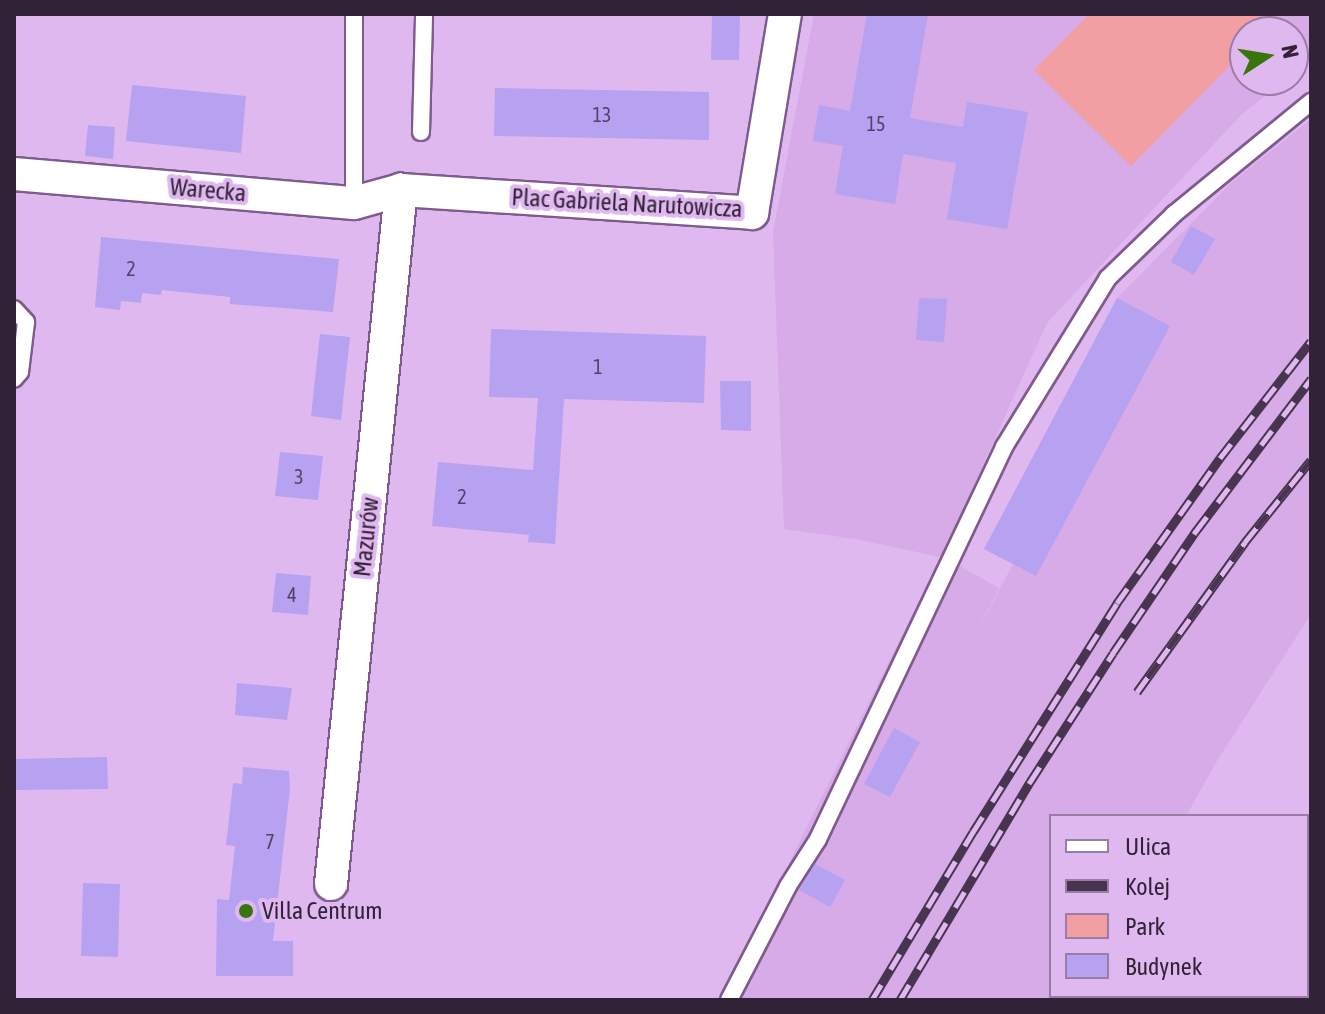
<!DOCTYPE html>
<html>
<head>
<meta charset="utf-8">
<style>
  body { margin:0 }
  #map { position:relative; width:1325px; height:1014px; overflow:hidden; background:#e0b8f0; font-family:"Asap Condensed",sans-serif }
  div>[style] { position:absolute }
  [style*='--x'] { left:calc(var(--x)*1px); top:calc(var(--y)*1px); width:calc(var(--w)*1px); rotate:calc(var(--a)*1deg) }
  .built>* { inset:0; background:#d7aae8 }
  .green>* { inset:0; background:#f19fa3 }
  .building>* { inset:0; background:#b7a1f1 }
  .roads { filter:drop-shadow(2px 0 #7f5b8d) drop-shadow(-2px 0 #7f5b8d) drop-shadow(0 2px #7f5b8d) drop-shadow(0 -2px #7f5b8d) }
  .lane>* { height:16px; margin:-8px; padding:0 8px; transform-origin:8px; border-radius:8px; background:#fff }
  .street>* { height:32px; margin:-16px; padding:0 16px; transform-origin:16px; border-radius:16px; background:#fff }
  .rail>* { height:9px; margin-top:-4.5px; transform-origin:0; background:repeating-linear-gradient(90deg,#e0b8f0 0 18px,#47344e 0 36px); box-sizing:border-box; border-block:2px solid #47344e }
  .dots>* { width:22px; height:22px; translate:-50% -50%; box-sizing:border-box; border:4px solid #e0b8f0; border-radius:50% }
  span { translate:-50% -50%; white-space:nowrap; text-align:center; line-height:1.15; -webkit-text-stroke:8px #e0b8f0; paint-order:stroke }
  .number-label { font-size:20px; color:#534266 }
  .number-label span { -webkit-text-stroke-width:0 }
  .street-label { font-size:24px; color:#322238 }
  .poi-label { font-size:24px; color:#322238 }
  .left { translate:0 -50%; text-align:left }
  .frame { position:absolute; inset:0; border:16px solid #322238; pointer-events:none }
  .legend { position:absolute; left:1049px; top:814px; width:260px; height:184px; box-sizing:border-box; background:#e0b8f0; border:2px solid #9a7ca6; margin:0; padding:10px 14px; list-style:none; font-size:24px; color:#322238 }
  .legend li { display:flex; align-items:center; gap:16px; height:40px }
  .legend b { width:40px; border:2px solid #9a7ca6 }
  .north { position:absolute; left:1229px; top:16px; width:80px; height:80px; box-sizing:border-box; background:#e0b8f0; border:2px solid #9a7ca6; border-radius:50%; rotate:78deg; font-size:22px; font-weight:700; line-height:32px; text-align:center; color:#322238 }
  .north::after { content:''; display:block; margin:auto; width:28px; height:36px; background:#38750c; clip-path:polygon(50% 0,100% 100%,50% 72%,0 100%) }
</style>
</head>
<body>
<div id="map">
  <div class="built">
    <div style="clip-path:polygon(814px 14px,1311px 14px,1311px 60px,1293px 74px,1293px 32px,1245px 32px,1245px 80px,1285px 80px,1241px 115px,1047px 323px,942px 556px,999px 588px,968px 649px,1013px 564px,1117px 298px,1231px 183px,1311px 119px,1311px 614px,1217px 761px,1186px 816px,1051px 816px,1051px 996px,1073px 996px,1070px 1000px,721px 1000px,941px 557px,855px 539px,784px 529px,773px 232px)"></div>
  </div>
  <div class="green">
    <div style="clip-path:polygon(1089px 14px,1280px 14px,1262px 32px,1245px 32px,1245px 50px,1131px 166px,1034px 70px)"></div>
  </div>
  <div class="building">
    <div style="clip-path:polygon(712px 14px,740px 14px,739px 60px,711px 60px)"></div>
    <div style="clip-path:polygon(867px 14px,928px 14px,910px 118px,963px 127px,967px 102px,1028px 112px,1007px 229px,947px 219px,956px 163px,903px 154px,895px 204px,835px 194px,843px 146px,813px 141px,819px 105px,850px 111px)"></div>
    <div style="clip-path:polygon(132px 85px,246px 96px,241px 153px,126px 141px)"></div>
    <div style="clip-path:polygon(495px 88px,709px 92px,709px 140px,494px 136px)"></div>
    <div style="clip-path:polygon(88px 125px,115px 127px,113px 159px,85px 156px)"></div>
    <div style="clip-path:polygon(1191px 226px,1215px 239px,1194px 275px,1171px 262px)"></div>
    <div style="clip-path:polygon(101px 237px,339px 259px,333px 312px,230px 304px,230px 297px,162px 290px,161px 295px,142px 293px,141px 303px,121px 301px,120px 310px,95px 307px)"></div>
    <div style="clip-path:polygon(919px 298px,947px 299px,944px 342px,916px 340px)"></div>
    <div style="clip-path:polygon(1117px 298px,1170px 326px,1036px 576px,984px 549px)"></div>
    <div style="clip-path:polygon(491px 329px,706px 336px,704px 403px,564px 399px,555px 544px,528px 542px,529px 535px,432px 526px,438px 462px,533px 470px,538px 398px,489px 397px)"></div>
    <div style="clip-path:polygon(320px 334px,350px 337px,341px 420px,311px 416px)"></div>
    <div style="clip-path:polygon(720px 381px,751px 381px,751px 431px,721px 430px)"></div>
    <div style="clip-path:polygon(280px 452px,323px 456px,318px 500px,275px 496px)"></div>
    <div style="clip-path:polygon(276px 573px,311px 576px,308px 615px,272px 612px)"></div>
    <div style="clip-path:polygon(237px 683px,292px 688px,287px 720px,235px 715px)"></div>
    <div style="clip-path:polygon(894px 728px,920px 742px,890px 797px,864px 784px)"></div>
    <div style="clip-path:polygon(107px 757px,108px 789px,14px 790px,14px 759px)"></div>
    <div style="clip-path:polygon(243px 767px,289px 771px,290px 788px,273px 941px,293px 941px,293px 976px,216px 976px,217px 899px,229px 900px,235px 846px,226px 845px,233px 783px,242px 784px)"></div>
    <div style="clip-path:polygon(815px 864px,845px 880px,830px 907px,799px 890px)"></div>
    <div style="clip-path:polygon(83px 883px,120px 884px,118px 957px,81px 956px)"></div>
  </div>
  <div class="roads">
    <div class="lane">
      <div style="--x:421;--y:132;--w:118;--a:-88.5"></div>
      <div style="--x:354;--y:203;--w:189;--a:-90"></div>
      <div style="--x:14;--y:309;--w:18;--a:47"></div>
      <div style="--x:26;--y:322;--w:50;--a:96.8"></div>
      <div style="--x:20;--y:372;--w:9;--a:131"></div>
      <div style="--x:729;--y:1000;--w:128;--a:-62.6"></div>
      <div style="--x:788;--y:886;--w:56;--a:-57.4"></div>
      <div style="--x:818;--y:839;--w:434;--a:-64.6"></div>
      <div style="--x:1004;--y:447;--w:198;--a:-58.4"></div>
      <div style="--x:1108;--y:278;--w:92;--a:-44.1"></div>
      <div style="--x:1174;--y:214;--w:177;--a:-39.3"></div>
    </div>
    <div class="street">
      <div style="--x:14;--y:174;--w:341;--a:4.9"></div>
      <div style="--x:354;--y:203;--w:49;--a:-15.5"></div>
      <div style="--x:401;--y:190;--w:352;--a:3.7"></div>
      <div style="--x:752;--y:213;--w:202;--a:-80.6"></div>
      <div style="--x:331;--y:884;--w:698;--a:-84.24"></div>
    </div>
  </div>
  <div class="rail">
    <div style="--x:1137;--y:692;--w:185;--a:-54.2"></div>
    <div style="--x:1245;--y:542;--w:105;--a:-51.2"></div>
    <div style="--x:872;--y:1000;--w:196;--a:-59"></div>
    <div style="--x:973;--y:832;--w:271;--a:-57.8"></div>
    <div style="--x:1117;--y:603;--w:178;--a:-54.6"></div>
    <div style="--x:1220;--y:458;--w:148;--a:-52.1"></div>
    <div style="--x:900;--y:1000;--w:254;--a:-59.2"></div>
    <div style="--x:1030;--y:782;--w:153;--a:-57.2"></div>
    <div style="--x:1113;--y:653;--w:148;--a:-55.8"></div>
    <div style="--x:1196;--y:531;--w:191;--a:-52.9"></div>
  </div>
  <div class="dots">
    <div style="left:246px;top:911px;background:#38750c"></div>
  </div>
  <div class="number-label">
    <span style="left:602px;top:114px">13</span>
    <span style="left:876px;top:123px">15</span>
    <span style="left:131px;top:268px">2</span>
    <span style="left:598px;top:366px">1</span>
    <span style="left:299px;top:476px">3</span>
    <span style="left:462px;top:496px">2</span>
    <span style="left:292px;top:594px">4</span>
    <span style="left:270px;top:841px">7</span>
  </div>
  <div class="street-label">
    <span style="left:208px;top:190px;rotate:5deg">Warecka</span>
    <span style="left:627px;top:203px;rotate:3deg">Plac Gabriela Narutowicza</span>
    <span style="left:366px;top:537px;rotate:-84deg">Mazurów</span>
  </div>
  <div class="poi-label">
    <span class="left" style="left:262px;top:911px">Villa Centrum</span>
  </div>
  <div class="frame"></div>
  <ul class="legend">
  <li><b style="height:10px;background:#fff"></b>Ulica</li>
  <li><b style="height:10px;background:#47344e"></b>Kolej</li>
  <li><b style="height:22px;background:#f19fa3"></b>Park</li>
  <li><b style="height:22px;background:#b7a1f1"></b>Budynek</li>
  </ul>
  <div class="north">N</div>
</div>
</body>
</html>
